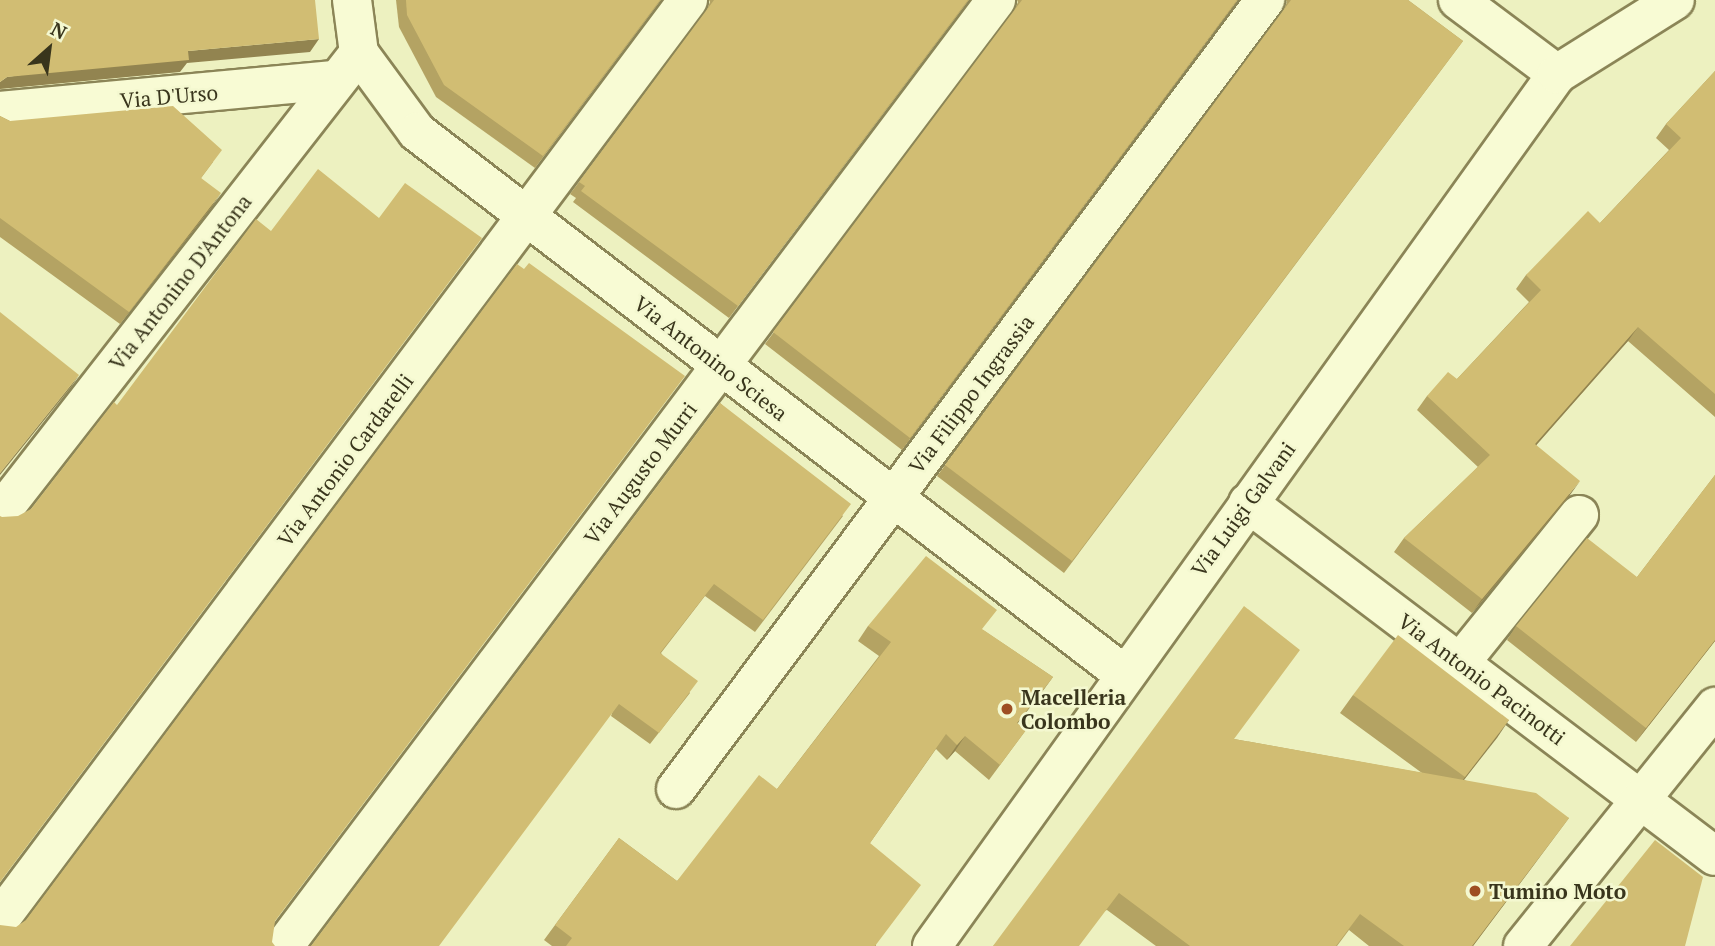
<!DOCTYPE html>
<html>
<head>
<meta charset="utf-8">
<style>
  body { margin:0 }
  #map { position:relative; width:1715px; height:946px; overflow:hidden; background:#edf1c0; font-family:"PT Serif",serif }
  div>[style] { position:absolute }
  [style*='--x'] { left:calc(var(--x)*1px); top:calc(var(--y)*1px); width:calc(var(--w)*1px); rotate:calc(var(--a)*1deg) }
  .roads { filter:drop-shadow(2px 0 #8b8557) drop-shadow(-2px 0 #8b8557) drop-shadow(0 2px #8b8557) drop-shadow(0 -2px #8b8557) }
  .minor>* { height:38px; margin:-19px; padding:0 19px; transform-origin:19px; border-radius:19px; background:#f8fbd4 }
  .wall>* { inset:0; background:#b4a363 }
  .shaded-wall>* { inset:0; background:#928450 }
  .building>* { inset:0; background:#d1bd73 }
  .dots>* { width:19px; height:19px; translate:-50% -50%; box-sizing:border-box; border:4px solid #f4f8d0; border-radius:50% }
  span { translate:-50% -50%; white-space:nowrap; text-align:center; line-height:1.15; -webkit-text-stroke:5px #f4f8d0; paint-order:stroke }
  .street-label { font-size:21px; color:#39351c }
  .poi-label { font-size:21px; color:#39351c; font-weight:700 }
  .left { translate:0 -50%; text-align:left }
  .north { position:absolute; left:14px; top:14px; width:70px; height:70px; -webkit-text-stroke:5px #f4f8d0; paint-order:stroke; rotate:28deg; font-size:19px; font-weight:700; line-height:28px; text-align:center; color:#39351c }
  .north::after { content:''; display:block; margin:auto; width:24px; height:32px; background:#39351c; clip-path:polygon(50% 0,100% 100%,50% 72%,0 100%) }
</style>
</head>
<body>
<div id="map">
  <div class="roads">
    <div class="minor">
      <div style="--x:352;--y:0;--w:53;--a:82.5"></div>
      <div style="--x:359;--y:53;--w:98;--a:53.7"></div>
      <div style="--x:417;--y:132;--w:892;--a:37.49"></div>
      <div style="--x:1458;--y:0;--w:124;--a:36.8"></div>
      <div style="--x:0;--y:111;--w:338;--a:-5.3"></div>
      <div style="--x:1248;--y:503;--w:585;--a:37.09"></div>
      <div style="--x:0;--y:508;--w:5;--a:-11"></div>
      <div style="--x:5;--y:507;--w:576;--a:-52.06"></div>
      <div style="--x:1460;--y:663;--w:190;--a:-51.2"></div>
      <div style="--x:676;--y:789;--w:985;--a:-53.26"></div>
      <div style="--x:0;--y:919;--w:1148;--a:-53.18"></div>
      <div style="--x:284;--y:946;--w:1184;--a:-53.03"></div>
      <div style="--x:932;--y:946;--w:1073;--a:-54.37"></div>
      <div style="--x:1557;--y:74;--w:139;--a:-32.1"></div>
      <div style="--x:1523;--y:946;--w:307;--a:-51.2"></div>
    </div>
  </div>
  <div class="wall">
    <div style="clip-path:polygon(396px 0,661px 0,535px 168px,436px 97px,399px 27px)"></div>
    <div style="clip-path:polygon(709px 0,969px 0,729px 318px,573px 202px,576px 198px,570px 194px,706px 12px,710px 2px)"></div>
    <div style="clip-path:polygon(1017px 0,1238px 0,902px 450px,765px 344px,1014px 11px,1018px 2px)"></div>
    <div style="clip-path:polygon(1286px 0,1408px 0,1463px 41px,1064px 573px,937px 476px,1283px 12px,1287px 2px)"></div>
    <div style="clip-path:polygon(1715px 71px,1715px 417px,1628px 341px,1536px 445px,1570px 495px,1472px 613px,1394px 552px,1404px 538px,1478px 467px,1417px 410px,1427px 396px,1457px 379px,1529px 302px,1516px 289px,1526px 275px,1600px 223px,1669px 150px,1656px 138px,1666px 124px)"></div>
    <div style="clip-path:polygon(0 116px,10px 121px,213px 162px,201px 178px,213px 205px,120px 324px,0 237px)"></div>
    <div style="clip-path:polygon(720px 403px,843px 516px,755px 632px,705px 596px,661px 653px,690px 693px,650px 744px,611px 716px)"></div>
    <div style="clip-path:polygon(1715px 475px,1715px 641px,1636px 742px,1507px 640px,1516px 626px,1637px 577px)"></div>
    <div style="clip-path:polygon(868px 626px,983px 630px,1053px 677px,1017px 724px,1026px 730px,989px 780px,955px 751px,947px 760px,936px 749px,870px 843px,876px 946px,552px 946px,544px 940px,619px 838px,677px 881px,777px 789px,879px 656px,858px 641px)"></div>
    <div style="clip-path:polygon(1353px 695px,1509px 720px,1464px 780px,1569px 818px,1473px 946px,1369px 946px,1349px 930px,1337px 946px,1156px 946px,1107px 910px,993px 946px,1234px 739px,1422px 773px,1340px 713px)"></div>
  </div>
  <div class="shaded-wall">
    <div style="clip-path:polygon(319px 39px,310px 52px,187px 63px,180px 72px,0 89px,0 82px,7px 77px,188px 51px)"></div>
    <div style="clip-path:polygon(221px 193px,213px 205px,120px 324px,129px 312px)"></div>
    <div style="clip-path:polygon(1638px 327px,1628px 341px,1525px 458px,1535px 444px)"></div>
    <div style="clip-path:polygon(79px 375px,71px 387px,0 475px,0 473px)"></div>
    <div style="clip-path:polygon(1580px 481px,1570px 495px,1472px 613px,1482px 599px)"></div>
    <div style="clip-path:polygon(1715px 640px,1715px 641px,1636px 742px,1646px 728px)"></div>
    <div style="clip-path:polygon(1053px 677px,1042px 692px,1006px 738px,1017px 723px)"></div>
    <div style="clip-path:polygon(1509px 720px,1497px 738px,1452px 795px,1465px 777px)"></div>
    <div style="clip-path:polygon(965px 736px,955px 751px,947px 760px,957px 745px)"></div>
    <div style="clip-path:polygon(1569px 818px,1473px 946px,1472px 946px)"></div>
  </div>
  <div class="building">
    <div style="clip-path:polygon(0 0,315px 0,319px 39px,188px 51px,189px 60px,7px 77px,0 82px)"></div>
    <div style="clip-path:polygon(406px 0,660px 0,543px 156px,444px 85px,407px 15px)"></div>
    <div style="clip-path:polygon(714px 0,968px 0,738px 306px,581px 191px,585px 186px,579px 182px)"></div>
    <div style="clip-path:polygon(1022px 0,1237px 0,910px 438px,773px 332px)"></div>
    <div style="clip-path:polygon(1291px 0,1408px 0,1463px 41px,1072px 561px,945px 465px)"></div>
    <div style="clip-path:polygon(1715px 71px,1715px 394px,1638px 327px,1535px 444px,1580px 481px,1482px 599px,1404px 538px,1490px 455px,1427px 396px,1448px 372px,1457px 379px,1541px 290px,1526px 275px,1588px 211px,1600px 223px,1681px 138px,1666px 124px)"></div>
    <div style="clip-path:polygon(173px 106px,222px 150px,201px 178px,221px 193px,129px 312px,0 218px,0 116px,10px 121px)"></div>
    <div style="clip-path:polygon(318px 169px,379px 218px,405px 183px,482px 238px,0 882px,0 516px,2px 517px,18px 516px,31px 509px,114px 402px,117px 405px,256px 219px,271px 231px)"></div>
    <div style="clip-path:polygon(529px 263px,685px 376px,275px 921px,272px 942px,275px 946px,0 946px,0 925px,16px 927px,26px 920px,517px 264px,524px 269px)"></div>
    <div style="clip-path:polygon(0 312px,79px 375px,0 473px)"></div>
    <div style="clip-path:polygon(720px 403px,851px 504px,763px 620px,714px 584px,660px 653px,698px 681px,659px 733px,619px 704px,439px 946px,311px 946px)"></div>
    <div style="clip-path:polygon(1715px 475px,1715px 640px,1646px 728px,1516px 626px,1587px 538px,1637px 577px)"></div>
    <div style="clip-path:polygon(926px 556px,997px 610px,982px 629px,1053px 677px,1017px 723px,1026px 730px,1000px 765px,965px 736px,957px 745px,946px 734px,870px 843px,921px 885px,875px 946px,566px 946px,572px 938px,555px 925px,619px 838px,677px 881px,759px 775px,777px 789px,891px 642px,868px 626px)"></div>
    <div style="clip-path:polygon(1244px 606px,1300px 650px,1234px 739px,1536px 793px,1569px 818px,1472px 946px,1404px 946px,1360px 914px,1336px 946px,1190px 946px,1119px 893px,1079px 946px,993px 946px)"></div>
    <div style="clip-path:polygon(1398px 635px,1509px 720px,1465px 777px,1353px 695px)"></div>
    <div style="clip-path:polygon(1655px 840px,1703px 877px,1685px 946px,1570px 946px)"></div>
  </div>
  <div class="dots">
    <div style="left:1007px;top:709px;background:#9e4f23"></div>
    <div style="left:1475px;top:891px;background:#9e4f23"></div>
  </div>
  <div class="street-label">
    <span style="left:169px;top:96px;rotate:-5deg">Via D'Urso</span>
    <span style="left:180px;top:282px;rotate:-52deg">Via Antonino D'Antona</span>
    <span style="left:711px;top:358px;rotate:38deg">Via Antonino Sciesa</span>
    <span style="left:971px;top:394px;rotate:-53deg">Via Filippo Ingrassia</span>
    <span style="left:345px;top:460px;rotate:-53deg">Via Antonio Cardarelli</span>
    <span style="left:640px;top:473px;rotate:-53deg">Via Augusto Murri</span>
    <span style="left:1243px;top:509px;rotate:-54deg">Via Luigi Galvani</span>
    <span style="left:1482px;top:679px;rotate:37deg">Via Antonio Pacinotti</span>
  </div>
  <div class="poi-label">
    <span class="left" style="left:1021px;top:709px">Macelleria<br>Colombo</span>
    <span class="left" style="left:1489px;top:891px">Tumino Moto</span>
  </div>
  <div class="north">N</div>
</div>
</body>
</html>
